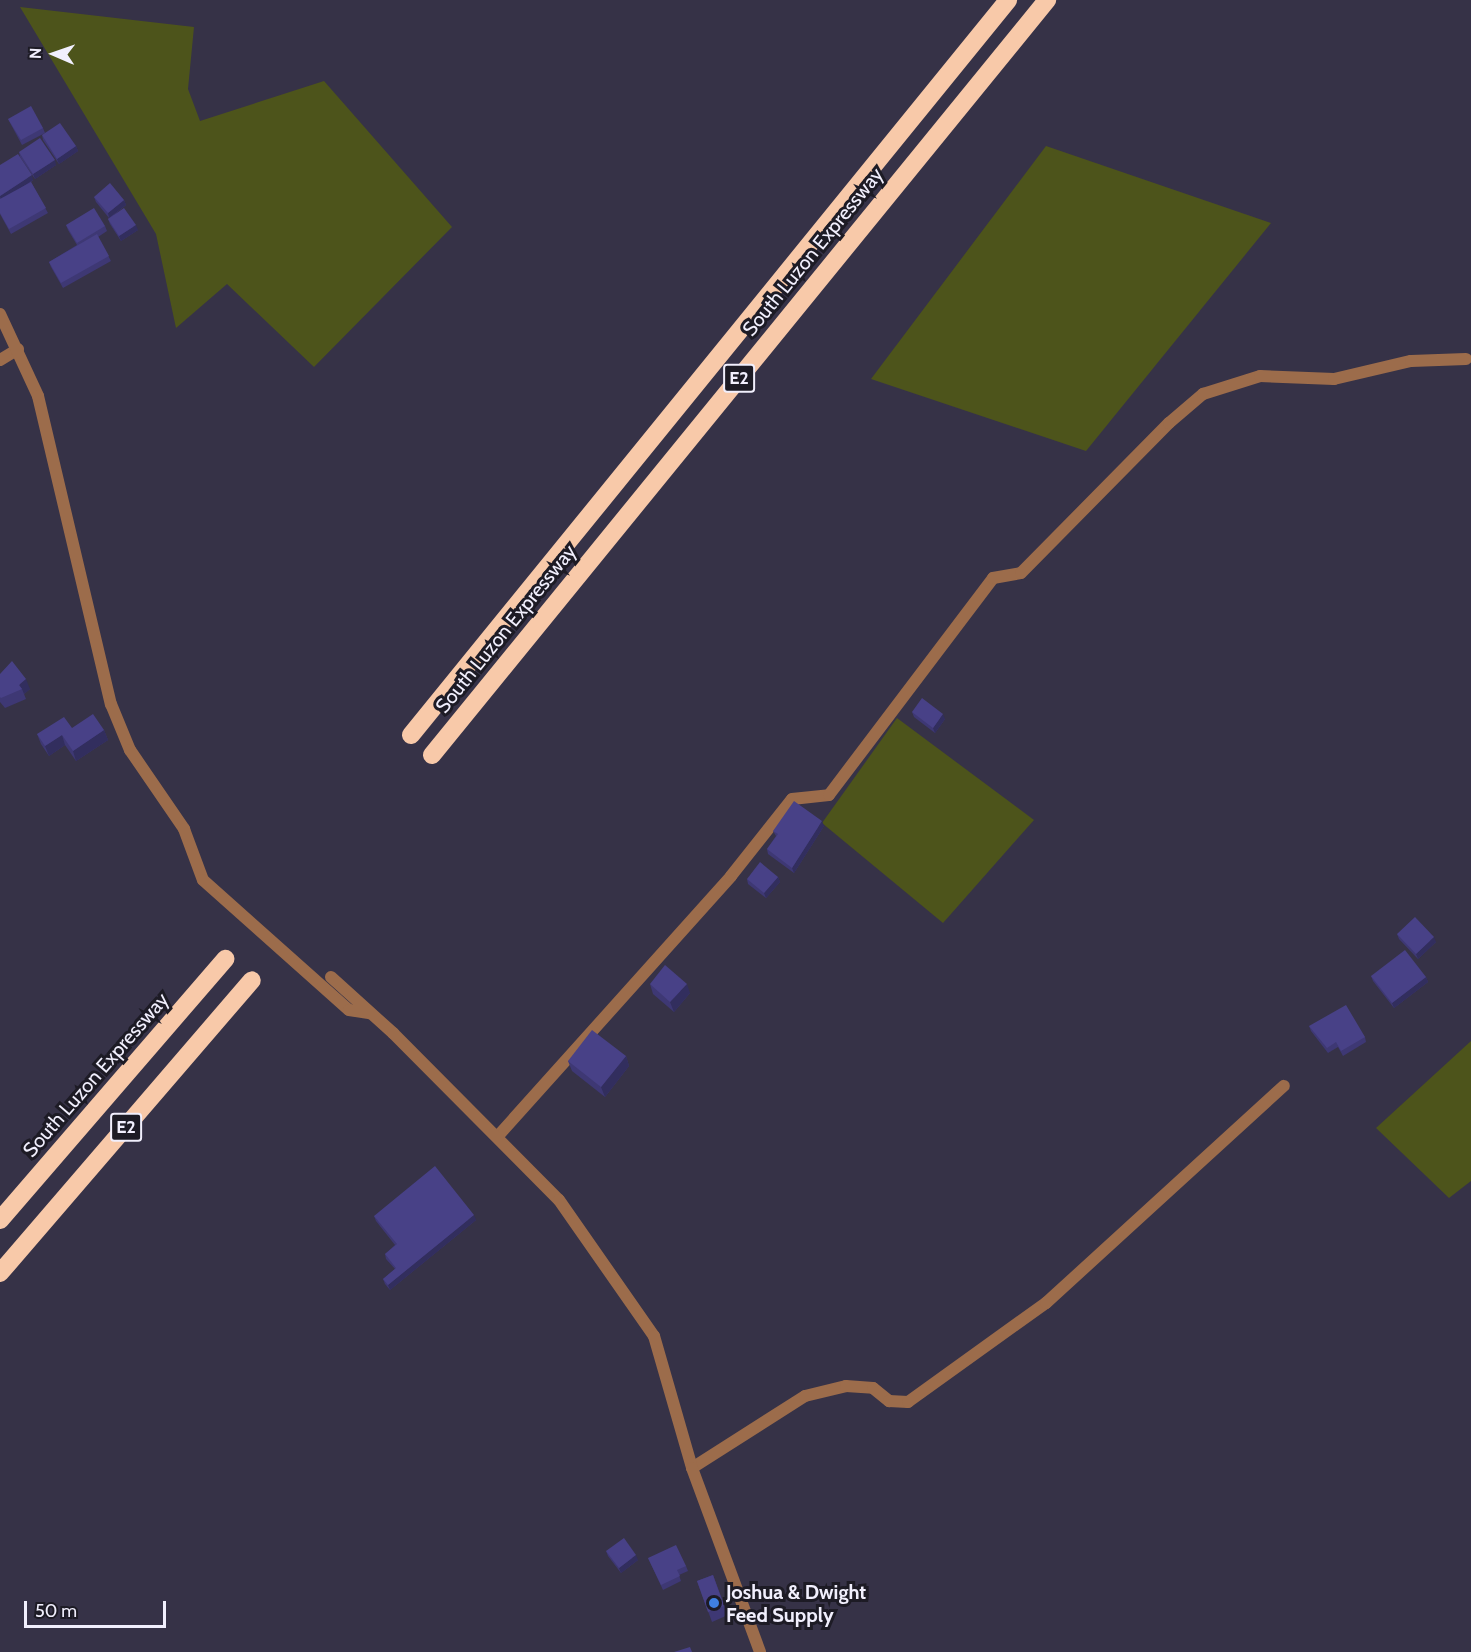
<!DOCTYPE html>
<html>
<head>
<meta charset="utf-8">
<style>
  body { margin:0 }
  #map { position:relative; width:1471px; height:1652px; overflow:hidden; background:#363247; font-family:Cabin,sans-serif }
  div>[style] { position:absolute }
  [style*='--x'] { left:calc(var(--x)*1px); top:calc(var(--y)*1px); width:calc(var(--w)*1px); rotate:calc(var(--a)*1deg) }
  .green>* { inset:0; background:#4d541b }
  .minor>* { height:12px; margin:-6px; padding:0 6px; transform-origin:6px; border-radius:6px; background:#9c6c4b }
  .tertiary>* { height:12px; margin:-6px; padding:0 6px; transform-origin:6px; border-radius:6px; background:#9c6c4b }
  .motorway>* { height:18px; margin:-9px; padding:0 9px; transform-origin:9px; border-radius:9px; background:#f8c9a9 }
  .wall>* { inset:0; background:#3e3874 }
  .shaded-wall>* { inset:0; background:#322e5e }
  .building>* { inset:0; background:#484187 }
  .dots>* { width:16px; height:16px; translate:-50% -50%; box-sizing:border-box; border:3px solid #1d1b25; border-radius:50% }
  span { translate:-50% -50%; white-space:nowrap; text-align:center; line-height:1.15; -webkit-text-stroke:6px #1d1b25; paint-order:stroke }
  .shield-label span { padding:2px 4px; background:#1d1b25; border:2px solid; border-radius:4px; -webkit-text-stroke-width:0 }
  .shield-label { font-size:18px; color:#f1effd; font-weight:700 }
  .street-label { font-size:20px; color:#f1effd }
  .poi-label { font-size:20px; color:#f1effd; font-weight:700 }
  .left { translate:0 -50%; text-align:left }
  .north { position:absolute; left:24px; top:24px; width:60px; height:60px; -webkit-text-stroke:4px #1d1b25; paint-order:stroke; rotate:272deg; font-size:16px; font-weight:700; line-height:24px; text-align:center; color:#f1effd }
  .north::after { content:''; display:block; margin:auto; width:21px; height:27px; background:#f1effd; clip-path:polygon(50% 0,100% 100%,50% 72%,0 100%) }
  .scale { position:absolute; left:24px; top:1601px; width:142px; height:27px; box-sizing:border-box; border:3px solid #f1effd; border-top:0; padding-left:8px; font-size:18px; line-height:21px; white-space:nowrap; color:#f1effd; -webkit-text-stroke:4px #1d1b25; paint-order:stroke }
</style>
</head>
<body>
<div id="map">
  <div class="green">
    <div style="clip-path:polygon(20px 7px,194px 27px,188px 89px,200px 121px,324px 81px,452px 227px,314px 367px,227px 284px,176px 328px,156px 234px)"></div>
    <div style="clip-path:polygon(1046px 146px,1271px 223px,1086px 451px,871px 379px)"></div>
    <div style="clip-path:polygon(897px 718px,1034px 820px,943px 923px,822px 823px)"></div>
    <div style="clip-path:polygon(1471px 1041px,1471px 1181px,1449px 1198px,1376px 1128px)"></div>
  </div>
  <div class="minor">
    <div style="--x:0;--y:360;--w:21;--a:-31"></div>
    <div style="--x:498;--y:1136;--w:349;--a:-48.1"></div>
    <div style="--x:731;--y:876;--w:98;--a:-51.6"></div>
    <div style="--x:792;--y:799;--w:37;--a:-6"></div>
    <div style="--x:829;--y:795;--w:272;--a:-52.9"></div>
    <div style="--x:993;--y:578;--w:28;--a:-10"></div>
    <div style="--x:1021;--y:573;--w:211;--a:-45.4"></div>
    <div style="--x:1169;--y:423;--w:45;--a:-40.5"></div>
    <div style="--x:1203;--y:394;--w:60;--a:-17.5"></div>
    <div style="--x:1260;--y:376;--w:74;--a:2.3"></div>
    <div style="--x:1334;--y:379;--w:79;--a:-13.2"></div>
    <div style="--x:1411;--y:361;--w:55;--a:-2.1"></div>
    <div style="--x:692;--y:1468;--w:134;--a:-32.5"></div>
    <div style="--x:805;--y:1396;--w:42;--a:-13.7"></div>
    <div style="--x:846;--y:1386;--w:27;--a:4"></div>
    <div style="--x:873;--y:1388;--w:21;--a:39"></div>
    <div style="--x:889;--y:1401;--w:19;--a:3"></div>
    <div style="--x:908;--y:1402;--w:170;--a:-35.7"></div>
    <div style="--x:1046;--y:1303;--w:322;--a:-42.4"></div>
  </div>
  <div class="tertiary">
    <div style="--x:0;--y:314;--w:90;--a:65.1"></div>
    <div style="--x:38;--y:396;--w:317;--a:76.7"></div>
    <div style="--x:111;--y:704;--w:50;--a:67.6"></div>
    <div style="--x:130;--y:750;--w:96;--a:55.6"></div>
    <div style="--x:184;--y:829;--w:54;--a:69.6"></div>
    <div style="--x:203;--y:880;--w:195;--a:41.7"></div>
    <div style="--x:349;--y:1010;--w:20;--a:9"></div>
    <div style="--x:331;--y:977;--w:84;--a:42.1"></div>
    <div style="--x:393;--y:1033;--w:235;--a:45.2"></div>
    <div style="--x:559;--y:1200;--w:166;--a:55.1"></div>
    <div style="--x:654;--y:1336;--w:137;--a:73.9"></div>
    <div style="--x:692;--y:1468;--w:196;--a:69.7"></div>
  </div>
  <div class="motorway">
    <div style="--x:411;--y:735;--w:947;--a:-50.91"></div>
    <div style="--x:432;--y:755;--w:974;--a:-50.83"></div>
    <div style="--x:0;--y:1220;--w:345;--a:-49.2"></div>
    <div style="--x:0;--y:1273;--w:386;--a:-49.3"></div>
  </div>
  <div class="wall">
    <div style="clip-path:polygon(8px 119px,43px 128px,45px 133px,22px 145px)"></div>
    <div style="clip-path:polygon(42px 135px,76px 146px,78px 151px,59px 164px,43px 140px)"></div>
    <div style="clip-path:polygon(19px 152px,56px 165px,35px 179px,20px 157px)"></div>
    <div style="clip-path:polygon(0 165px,33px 180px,31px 182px,48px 213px,11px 234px,0 214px)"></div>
    <div style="clip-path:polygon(94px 197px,124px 200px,126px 205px,114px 215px,138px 230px,121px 241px,110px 224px,108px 219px,109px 218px,96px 202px)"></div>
    <div style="clip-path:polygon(66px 225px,105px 226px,107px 231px,98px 237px,111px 261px,63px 288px,51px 267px,49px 262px,77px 245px,68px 230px)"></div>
    <div style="clip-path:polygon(0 674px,30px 689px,24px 694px,26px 699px,5px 708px,0 702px)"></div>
    <div style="clip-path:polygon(912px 712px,945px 719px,935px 733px,914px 717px)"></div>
    <div style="clip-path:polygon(72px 728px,104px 730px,108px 740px,76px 761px,65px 745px,49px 756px,41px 744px,37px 734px)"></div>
    <div style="clip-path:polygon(824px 826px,794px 873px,768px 854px,767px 849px,776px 836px,773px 831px)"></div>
    <div style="clip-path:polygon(778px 877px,780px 882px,766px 898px,748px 884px,747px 879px)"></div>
    <div style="clip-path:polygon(1397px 934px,1436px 942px,1418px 959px,1399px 939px)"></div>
    <div style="clip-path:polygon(1371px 976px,1426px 977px,1428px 982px,1394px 1008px,1373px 981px)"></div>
    <div style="clip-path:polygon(650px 984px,690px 993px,674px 1012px,653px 994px)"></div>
    <div style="clip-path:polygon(1309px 1026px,1365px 1037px,1366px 1042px,1343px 1056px,1338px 1047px,1328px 1053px,1311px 1031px)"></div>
    <div style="clip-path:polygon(626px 1056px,629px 1066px,605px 1097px,572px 1071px,568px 1061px)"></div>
    <div style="clip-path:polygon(374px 1216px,476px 1220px,390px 1290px,385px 1284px,383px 1279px,395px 1269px,386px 1259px,385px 1254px,395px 1245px,376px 1221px)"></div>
    <div style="clip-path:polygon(606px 1551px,638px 1560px,621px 1573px,608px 1556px)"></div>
    <div style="clip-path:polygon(648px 1558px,686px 1566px,688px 1571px,679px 1575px,681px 1581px,663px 1590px)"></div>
    <div style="clip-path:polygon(713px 1575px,728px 1615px,712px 1622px,697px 1581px)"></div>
  </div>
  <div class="shaded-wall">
    <div style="clip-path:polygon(76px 146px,78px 151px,59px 164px,57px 159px)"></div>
    <div style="clip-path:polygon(55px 160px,56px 165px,35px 179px,33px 174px)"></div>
    <div style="clip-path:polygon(32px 175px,33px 180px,1px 201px,0 196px)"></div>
    <div style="clip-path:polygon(124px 200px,126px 205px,109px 218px,108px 213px)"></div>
    <div style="clip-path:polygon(136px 225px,138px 230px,121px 241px,119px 236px)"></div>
    <div style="clip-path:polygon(26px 679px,30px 689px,24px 694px,22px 689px,19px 685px)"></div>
    <div style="clip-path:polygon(943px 714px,945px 719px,935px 733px,933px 728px)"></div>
    <div style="clip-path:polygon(104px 730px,108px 740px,76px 761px,73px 751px)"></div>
    <div style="clip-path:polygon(62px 735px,65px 745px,49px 756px,45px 746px)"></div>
    <div style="clip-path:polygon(822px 821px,824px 826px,794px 873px,792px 868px)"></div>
    <div style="clip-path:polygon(778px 877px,780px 882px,766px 898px,764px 893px)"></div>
    <div style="clip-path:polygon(1434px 937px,1436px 942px,1418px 959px,1416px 954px)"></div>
    <div style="clip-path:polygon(1426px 977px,1428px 982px,1394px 1008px,1392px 1003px)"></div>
    <div style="clip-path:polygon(687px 984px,690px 993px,674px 1012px,670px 1002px)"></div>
    <div style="clip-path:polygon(626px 1056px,629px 1066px,605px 1097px,601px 1087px)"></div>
    <div style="clip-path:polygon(474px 1215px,476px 1220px,390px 1290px,388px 1285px)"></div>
    <div style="clip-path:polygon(636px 1555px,638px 1560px,621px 1573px,619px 1568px)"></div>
  </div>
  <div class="building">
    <div style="clip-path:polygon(31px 106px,43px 128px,21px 140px,8px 119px)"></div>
    <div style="clip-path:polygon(60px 123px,76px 146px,57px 159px,42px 135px)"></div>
    <div style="clip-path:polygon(40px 138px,55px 160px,33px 174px,19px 152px)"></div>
    <div style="clip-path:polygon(18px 154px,32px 175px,0 196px,0 165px)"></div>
    <div style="clip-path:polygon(31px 182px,46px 208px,9px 229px,0 213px,0 199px)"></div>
    <div style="clip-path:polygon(110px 183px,124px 200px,108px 213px,94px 197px)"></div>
    <div style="clip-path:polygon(94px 208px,105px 226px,77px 243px,66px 225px)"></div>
    <div style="clip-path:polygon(124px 208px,136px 225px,119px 236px,108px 219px)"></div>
    <div style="clip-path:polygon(97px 234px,109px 256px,61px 283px,49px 262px)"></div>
    <div style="clip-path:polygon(12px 661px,26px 679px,19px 685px,22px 689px,1px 698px,0 697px,0 674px)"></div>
    <div style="clip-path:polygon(922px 698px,943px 714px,933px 728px,912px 712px)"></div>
    <div style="clip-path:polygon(93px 714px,104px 730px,73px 751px,62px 735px,45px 746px,37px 734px,64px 717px,72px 728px)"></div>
    <div style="clip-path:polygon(794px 801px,822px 821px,792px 868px,767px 849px,778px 834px,773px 831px)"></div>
    <div style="clip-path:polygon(760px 862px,778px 877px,764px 893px,747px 879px)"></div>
    <div style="clip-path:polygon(1415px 917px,1434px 937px,1416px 954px,1397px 934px)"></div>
    <div style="clip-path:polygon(1405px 950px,1426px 977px,1392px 1003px,1371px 976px)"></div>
    <div style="clip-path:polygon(665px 965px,687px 984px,670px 1002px,650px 984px)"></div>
    <div style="clip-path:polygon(1346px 1005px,1365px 1037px,1341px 1051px,1336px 1042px,1327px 1048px,1309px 1026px)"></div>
    <div style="clip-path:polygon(592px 1030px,626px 1056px,601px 1087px,568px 1061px)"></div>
    <div style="clip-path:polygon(435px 1166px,474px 1215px,388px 1285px,383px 1279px,396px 1268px,385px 1254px,397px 1244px,374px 1216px)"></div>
    <div style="clip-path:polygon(624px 1538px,636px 1555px,619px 1568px,606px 1551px)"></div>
    <div style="clip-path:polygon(676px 1545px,686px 1566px,677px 1570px,680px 1576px,661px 1585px,648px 1558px)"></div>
    <div style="clip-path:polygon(713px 1575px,724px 1606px,708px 1612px,697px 1581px)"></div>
    <div style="clip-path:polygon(690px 1647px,692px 1652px,674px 1652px)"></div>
  </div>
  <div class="dots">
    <div style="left:714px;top:1603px;background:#3f7fe0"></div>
  </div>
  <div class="shield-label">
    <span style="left:739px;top:378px">E2</span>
    <span style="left:126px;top:1127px">E2</span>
  </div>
  <div class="street-label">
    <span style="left:813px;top:252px;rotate:-51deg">South Luzon Expressway</span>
    <span style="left:506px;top:629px;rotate:-51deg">South Luzon Expressway</span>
    <span style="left:96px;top:1075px;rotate:-49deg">South Luzon Expressway</span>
  </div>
  <div class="poi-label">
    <span class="left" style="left:726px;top:1604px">Joshua &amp; Dwight<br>Feed Supply</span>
  </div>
  <div class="north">N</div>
  <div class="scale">50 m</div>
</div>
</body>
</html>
